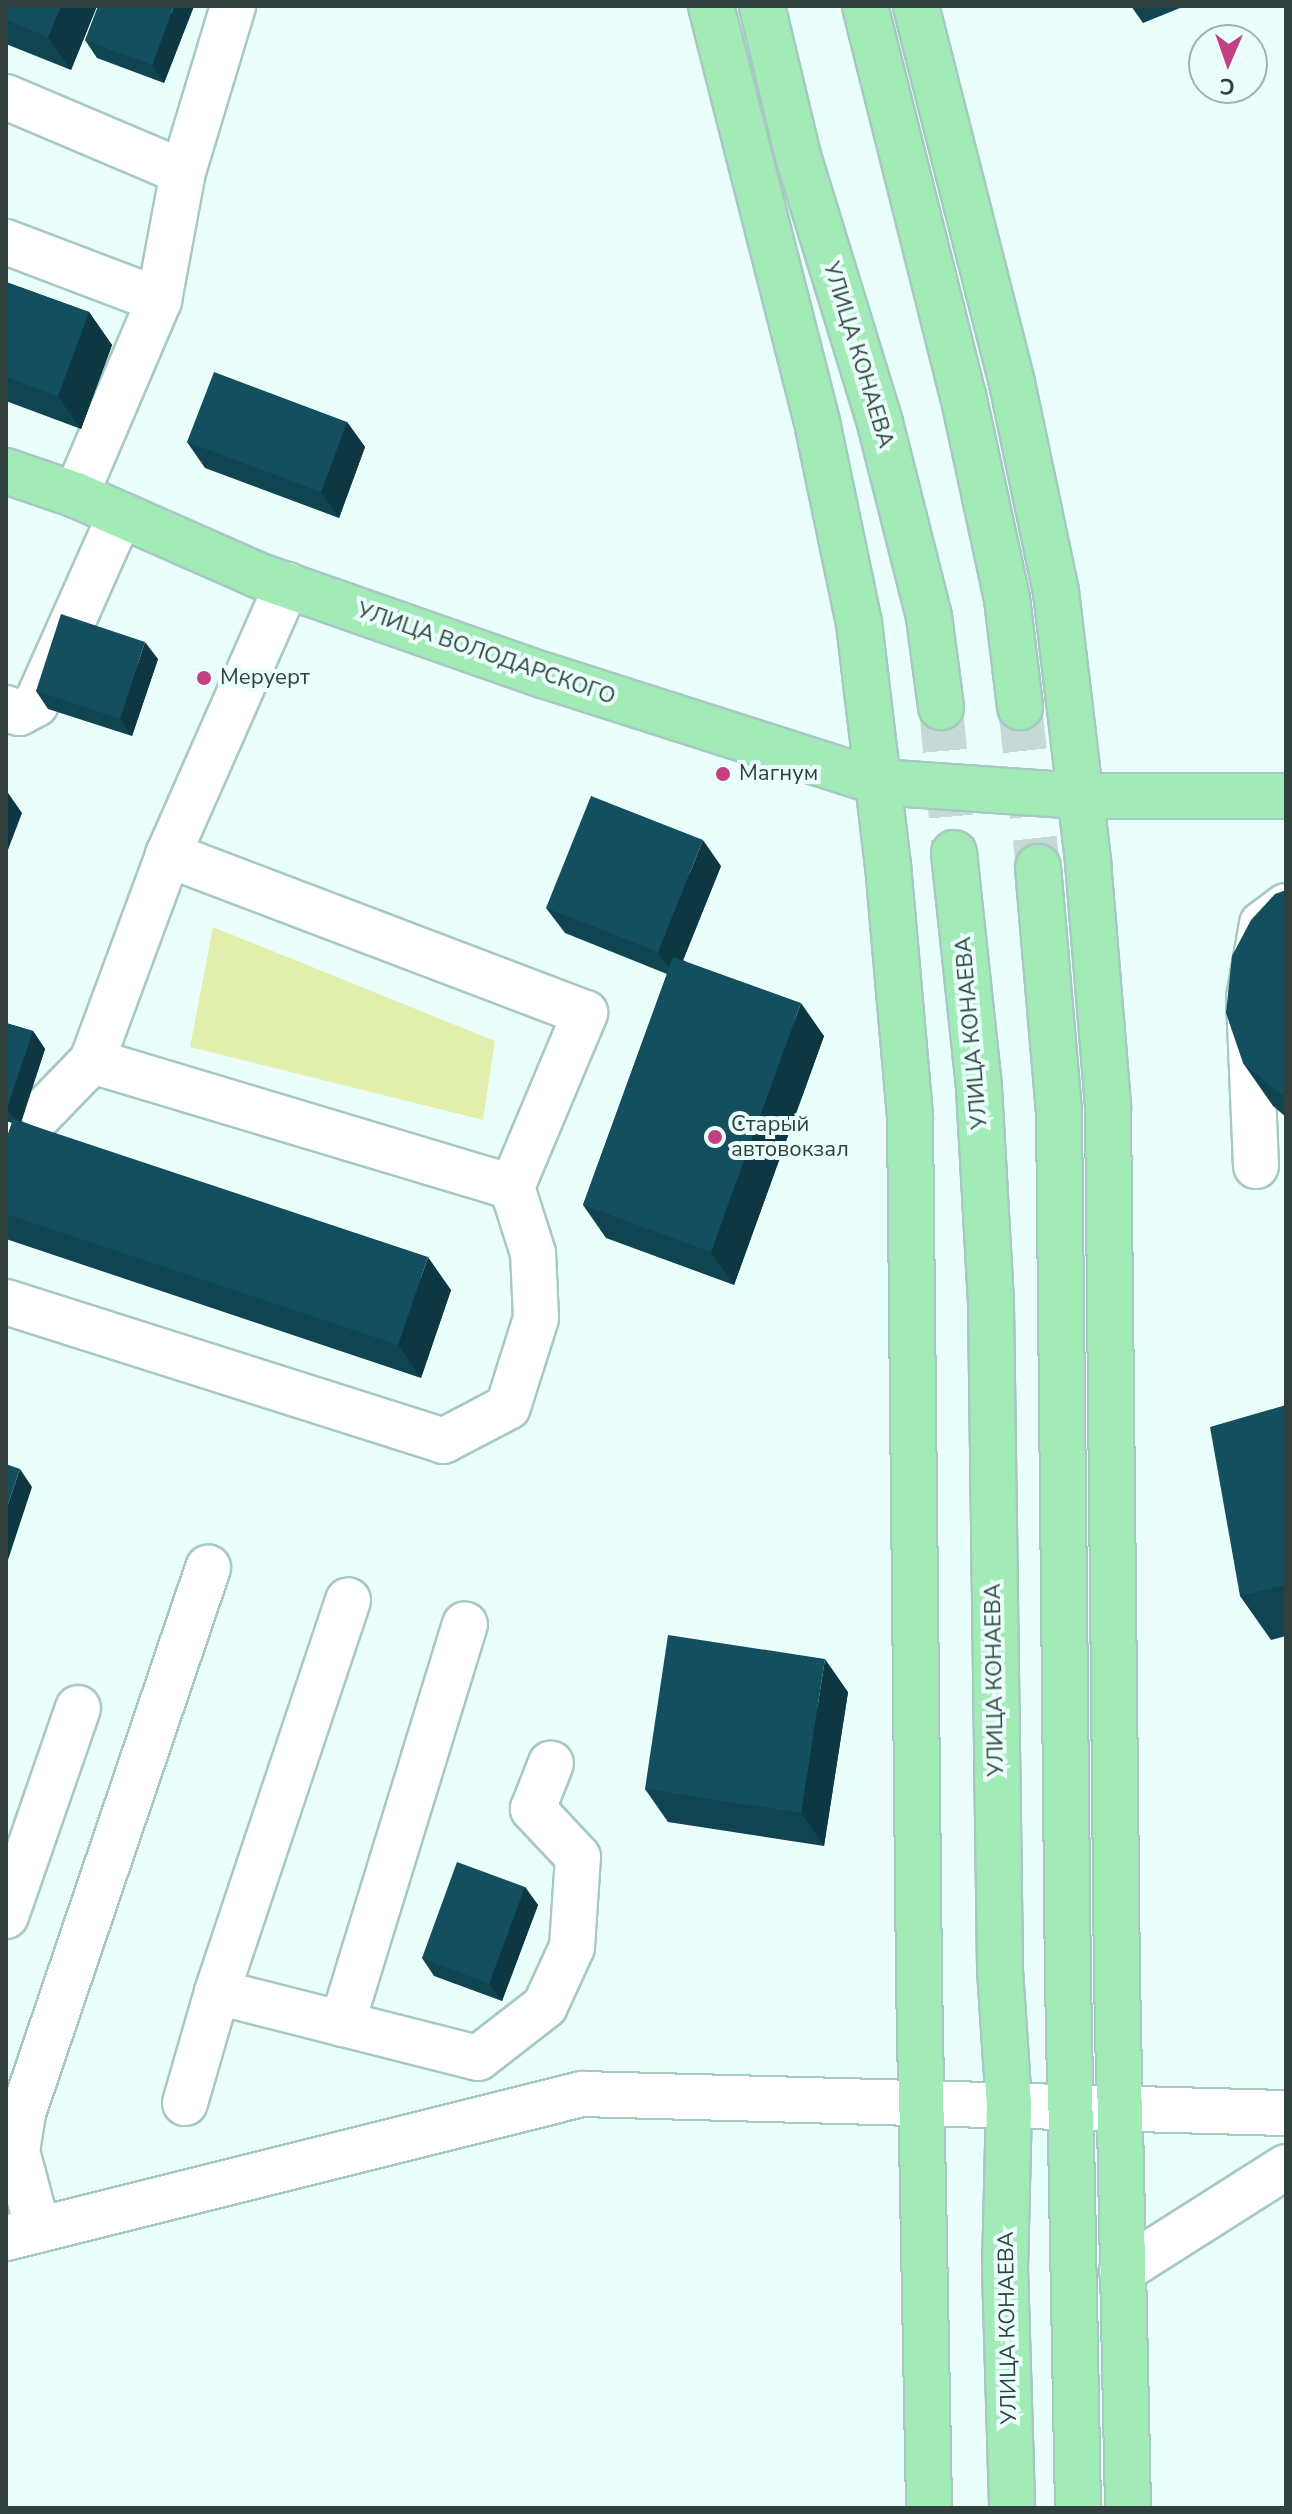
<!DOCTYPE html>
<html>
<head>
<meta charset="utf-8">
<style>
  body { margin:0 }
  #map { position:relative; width:1292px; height:2514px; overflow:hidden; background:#eafffb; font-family:"Nunito Sans",sans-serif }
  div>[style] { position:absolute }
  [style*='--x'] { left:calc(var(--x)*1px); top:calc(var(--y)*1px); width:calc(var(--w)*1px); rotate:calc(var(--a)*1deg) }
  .green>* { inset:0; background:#e2efac }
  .major-tunnel>* { height:44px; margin-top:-22px; transform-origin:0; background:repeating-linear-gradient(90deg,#c5d9d5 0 44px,transparent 0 66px) }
  .roads { filter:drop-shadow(2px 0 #a6c9c3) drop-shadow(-2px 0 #a6c9c3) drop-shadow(0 2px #a6c9c3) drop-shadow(0 -2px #a6c9c3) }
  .minor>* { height:44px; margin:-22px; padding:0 22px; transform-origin:22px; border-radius:22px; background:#fff }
  .major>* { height:44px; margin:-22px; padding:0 22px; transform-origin:22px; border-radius:22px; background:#a2ebb7 }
  .wall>* { inset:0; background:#104451 }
  .shaded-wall>* { inset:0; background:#0d3742 }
  .building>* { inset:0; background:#134f5e }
  .dots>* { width:22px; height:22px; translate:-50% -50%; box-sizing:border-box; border:4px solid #eafffb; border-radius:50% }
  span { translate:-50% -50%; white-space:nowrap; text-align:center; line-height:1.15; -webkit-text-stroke:8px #eafffb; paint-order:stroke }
  .street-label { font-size:22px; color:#31403d }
  .poi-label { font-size:22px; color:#31403d }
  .left { translate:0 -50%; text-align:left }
  .frame { position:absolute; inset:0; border:8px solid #31403d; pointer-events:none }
  .north { position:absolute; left:1188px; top:24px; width:80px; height:80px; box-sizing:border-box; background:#eafffb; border:2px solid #a0b3af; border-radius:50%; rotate:182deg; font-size:22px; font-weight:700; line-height:32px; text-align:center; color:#31403d }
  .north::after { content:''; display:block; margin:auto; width:28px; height:36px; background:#c44084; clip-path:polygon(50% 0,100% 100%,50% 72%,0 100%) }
</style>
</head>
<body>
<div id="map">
  <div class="green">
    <div style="clip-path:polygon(213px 927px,495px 1041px,483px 1120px,190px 1047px)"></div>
  </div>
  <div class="major-tunnel">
    <div style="--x:941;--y:707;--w:147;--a:84.9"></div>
    <div style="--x:1020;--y:707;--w:161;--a:83.6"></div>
  </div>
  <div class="roads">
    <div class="minor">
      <div style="--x:6;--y:97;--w:192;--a:23"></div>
      <div style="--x:6;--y:242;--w:164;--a:20.8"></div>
      <div style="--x:76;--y:495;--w:212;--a:-66.9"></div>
      <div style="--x:159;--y:300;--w:130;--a:-79.4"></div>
      <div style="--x:183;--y:172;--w:173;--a:-73.2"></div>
      <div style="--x:6;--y:708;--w:14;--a:21"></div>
      <div style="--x:19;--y:713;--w:19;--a:-28"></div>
      <div style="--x:36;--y:704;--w:207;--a:-66"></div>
      <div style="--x:92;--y:1061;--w:438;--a:16.7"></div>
      <div style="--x:1256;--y:1166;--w:168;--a:-92.4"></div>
      <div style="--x:1249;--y:998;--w:75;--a:-80"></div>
      <div style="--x:1262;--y:924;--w:30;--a:-37"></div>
      <div style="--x:6;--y:1191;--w:69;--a:-70.5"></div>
      <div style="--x:29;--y:1126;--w:91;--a:-45.9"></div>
      <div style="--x:92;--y:1061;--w:220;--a:-69.7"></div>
      <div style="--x:6;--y:1302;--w:459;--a:17.6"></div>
      <div style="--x:443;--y:1441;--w:73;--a:-27.6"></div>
      <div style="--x:508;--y:1407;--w:93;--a:-72.5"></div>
      <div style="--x:536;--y:1318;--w:65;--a:-92.6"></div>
      <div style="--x:533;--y:1253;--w:69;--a:-107.7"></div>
      <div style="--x:512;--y:1187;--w:189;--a:-67.2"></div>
      <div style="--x:585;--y:1013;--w:446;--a:-159.2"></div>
      <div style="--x:168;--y:855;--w:295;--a:-66.2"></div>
      <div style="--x:6;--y:1916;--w:220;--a:-70.9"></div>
      <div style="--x:217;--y:1992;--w:269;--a:14.2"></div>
      <div style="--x:478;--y:2058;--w:85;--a:-37.8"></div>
      <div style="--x:545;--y:2006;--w:65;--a:-65.4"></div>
      <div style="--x:572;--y:1947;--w:90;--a:-86.2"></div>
      <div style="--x:578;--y:1857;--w:66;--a:-133.2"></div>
      <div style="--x:533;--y:1809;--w:49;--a:-68.6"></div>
      <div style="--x:342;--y:2024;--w:418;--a:-72.9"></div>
      <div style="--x:185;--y:2103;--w:116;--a:-73.9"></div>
      <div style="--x:217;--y:1992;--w:413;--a:-71.5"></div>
      <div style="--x:38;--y:2230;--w:82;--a:-104.9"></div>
      <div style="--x:17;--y:2151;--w:38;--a:-81"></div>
      <div style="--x:23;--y:2113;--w:576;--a:-71.25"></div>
      <div style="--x:6;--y:2238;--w:594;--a:-14.04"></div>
      <div style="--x:582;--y:2094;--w:704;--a:1.55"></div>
      <div style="--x:1122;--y:2271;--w:194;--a:-32.4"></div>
    </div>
    <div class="major">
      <div style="--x:711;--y:6;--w:434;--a:75.7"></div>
      <div style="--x:818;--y:427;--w:200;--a:78.2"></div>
      <div style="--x:859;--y:623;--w:244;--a:83.2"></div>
      <div style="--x:888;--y:865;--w:253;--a:85"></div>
      <div style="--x:910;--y:1117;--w:863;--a:89.4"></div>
      <div style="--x:919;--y:1980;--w:528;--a:88.91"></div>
      <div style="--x:762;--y:6;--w:154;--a:76.5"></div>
      <div style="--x:798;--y:156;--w:279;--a:72.9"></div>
      <div style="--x:880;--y:423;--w:200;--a:75.8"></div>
      <div style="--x:929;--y:617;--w:91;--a:82.4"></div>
      <div style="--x:865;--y:6;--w:401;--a:75.9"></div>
      <div style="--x:963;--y:395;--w:209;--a:77.8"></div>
      <div style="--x:1007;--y:599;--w:109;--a:83.1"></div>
      <div style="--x:916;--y:6;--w:389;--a:75.7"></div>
      <div style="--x:1012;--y:383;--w:214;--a:78.1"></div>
      <div style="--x:1056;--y:592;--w:272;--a:83.2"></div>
      <div style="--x:1088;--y:862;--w:246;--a:85.3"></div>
      <div style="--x:1108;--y:1107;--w:871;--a:89.41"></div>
      <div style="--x:1117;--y:1978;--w:530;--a:88.81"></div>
      <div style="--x:6;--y:471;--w:74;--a:18.9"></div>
      <div style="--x:76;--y:495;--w:201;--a:23.8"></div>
      <div style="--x:260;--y:576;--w:300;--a:19.3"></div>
      <div style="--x:543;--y:675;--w:353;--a:17.7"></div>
      <div style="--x:879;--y:782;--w:201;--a:4"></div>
      <div style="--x:1080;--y:796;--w:206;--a:0"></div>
      <div style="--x:954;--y:853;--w:236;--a:83.9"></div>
      <div style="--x:979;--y:1088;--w:217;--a:86.8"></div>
      <div style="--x:991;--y:1305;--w:665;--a:89.22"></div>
      <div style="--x:1000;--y:1970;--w:135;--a:86.2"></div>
      <div style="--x:1009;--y:2105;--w:163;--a:91.4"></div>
      <div style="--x:1005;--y:2268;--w:240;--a:88.3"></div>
      <div style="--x:1038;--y:867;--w:244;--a:85.1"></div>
      <div style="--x:1059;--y:1110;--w:868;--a:89.41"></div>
      <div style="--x:1068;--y:1978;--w:530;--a:88.92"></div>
    </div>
  </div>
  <div class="wall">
    <div style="clip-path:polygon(6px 6px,97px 6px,71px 70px,6px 44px)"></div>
    <div style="clip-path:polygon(194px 6px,164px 83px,97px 58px,85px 40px)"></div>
    <div style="clip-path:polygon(1131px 6px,1185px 6px,1143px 23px)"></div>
    <div style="clip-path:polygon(6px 282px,89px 312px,112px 345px,81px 429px,6px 401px)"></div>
    <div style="clip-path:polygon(347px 422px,365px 447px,339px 518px,205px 468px,187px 442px)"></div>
    <div style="clip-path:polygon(158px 659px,132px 736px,48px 709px,36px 691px)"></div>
    <div style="clip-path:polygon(721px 866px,683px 960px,824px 1036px,734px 1285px,606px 1238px,583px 1205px,667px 974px,565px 933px,546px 908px)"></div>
    <div style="clip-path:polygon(1286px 890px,1286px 1117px,1273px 1106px,1243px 1063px)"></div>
    <div style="clip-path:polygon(6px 1023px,33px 1031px,45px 1049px,21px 1121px,451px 1290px,421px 1378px,6px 1239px,6px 1140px,12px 1123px,6px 1121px)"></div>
    <div style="clip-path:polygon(1286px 1405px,1286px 1636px,1271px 1640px,1240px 1596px)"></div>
    <div style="clip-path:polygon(848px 1692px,824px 1846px,668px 1822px,645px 1789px)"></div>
    <div style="clip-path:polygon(525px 1887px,538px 1905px,502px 2001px,434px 1976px,422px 1958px)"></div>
  </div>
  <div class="shaded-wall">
    <div style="clip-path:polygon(61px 6px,97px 6px,71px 70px,48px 37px)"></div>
    <div style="clip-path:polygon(174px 6px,194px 6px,164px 83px,152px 65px)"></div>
    <div style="clip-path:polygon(89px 312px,112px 345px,81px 429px,58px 396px)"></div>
    <div style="clip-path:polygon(347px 422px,365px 447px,339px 518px,321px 492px)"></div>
    <div style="clip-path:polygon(145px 642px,158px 659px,132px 736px,120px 719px)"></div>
    <div style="clip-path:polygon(6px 790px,22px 813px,6px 855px)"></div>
    <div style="clip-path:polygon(703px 840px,721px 866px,676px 978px,658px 952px)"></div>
    <div style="clip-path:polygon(801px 1003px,824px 1036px,734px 1285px,711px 1252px)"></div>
    <div style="clip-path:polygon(33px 1031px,45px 1049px,20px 1126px,7px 1108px)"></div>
    <div style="clip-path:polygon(428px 1257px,451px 1290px,421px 1378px,398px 1345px)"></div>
    <div style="clip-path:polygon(20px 1469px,32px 1487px,7px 1563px,6px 1510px)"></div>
    <div style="clip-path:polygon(825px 1659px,848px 1692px,824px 1846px,801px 1813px)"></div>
    <div style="clip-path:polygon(525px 1887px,538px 1905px,502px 2001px,489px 1984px)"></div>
  </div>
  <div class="building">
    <div style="clip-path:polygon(6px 6px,61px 6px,48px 37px,6px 20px)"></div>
    <div style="clip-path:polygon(98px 6px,174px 6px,152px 65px,85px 40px)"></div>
    <div style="clip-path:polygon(6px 282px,89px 312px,58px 396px,6px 377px)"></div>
    <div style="clip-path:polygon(214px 372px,347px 422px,321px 492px,187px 442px)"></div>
    <div style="clip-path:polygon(61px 614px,145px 642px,120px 719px,36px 691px)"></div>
    <div style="clip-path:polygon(591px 796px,703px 840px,658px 952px,546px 908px)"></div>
    <div style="clip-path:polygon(1286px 890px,1286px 1096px,1282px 1095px,1243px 1063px,1226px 1013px,1232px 956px,1251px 920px,1275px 894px)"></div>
    <div style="clip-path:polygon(673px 957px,801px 1003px,711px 1252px,583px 1205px)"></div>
    <div style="clip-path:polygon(6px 1023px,33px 1031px,7px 1108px,6px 1108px)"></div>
    <div style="clip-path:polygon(13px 1119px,428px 1257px,398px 1345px,6px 1214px,6px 1140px)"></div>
    <div style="clip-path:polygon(1286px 1405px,1286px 1585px,1240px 1596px,1210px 1427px)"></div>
    <div style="clip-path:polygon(6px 1464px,20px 1469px,6px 1510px)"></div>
    <div style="clip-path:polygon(668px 1635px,825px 1659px,801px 1813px,645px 1789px)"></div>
    <div style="clip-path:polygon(457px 1862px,525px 1887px,489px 1984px,422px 1958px)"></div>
  </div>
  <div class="dots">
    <div style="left:204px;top:678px;background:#c44084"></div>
    <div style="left:723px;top:774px;background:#c44084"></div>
    <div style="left:715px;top:1137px;background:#c44084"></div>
  </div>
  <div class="street-label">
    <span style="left:858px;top:355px;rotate:73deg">УЛИЦА КОНАЕВА</span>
    <span style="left:486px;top:654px;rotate:19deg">УЛИЦА ВОЛОДАРСКОГО</span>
    <span style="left:972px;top:1033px;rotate:-95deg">УЛИЦА КОНАЕВА</span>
    <span style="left:995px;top:1680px;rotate:-91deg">УЛИЦА КОНАЕВА</span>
    <span style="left:1008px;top:2328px;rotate:-91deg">УЛИЦА КОНАЕВА</span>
  </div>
  <div class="poi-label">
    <span class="left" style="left:220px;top:678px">Меруерт</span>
    <span class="left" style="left:739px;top:774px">Магнум</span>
    <span class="left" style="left:731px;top:1137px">Старый<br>автовокзал</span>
  </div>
  <div class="frame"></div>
  <div class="north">С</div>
</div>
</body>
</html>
